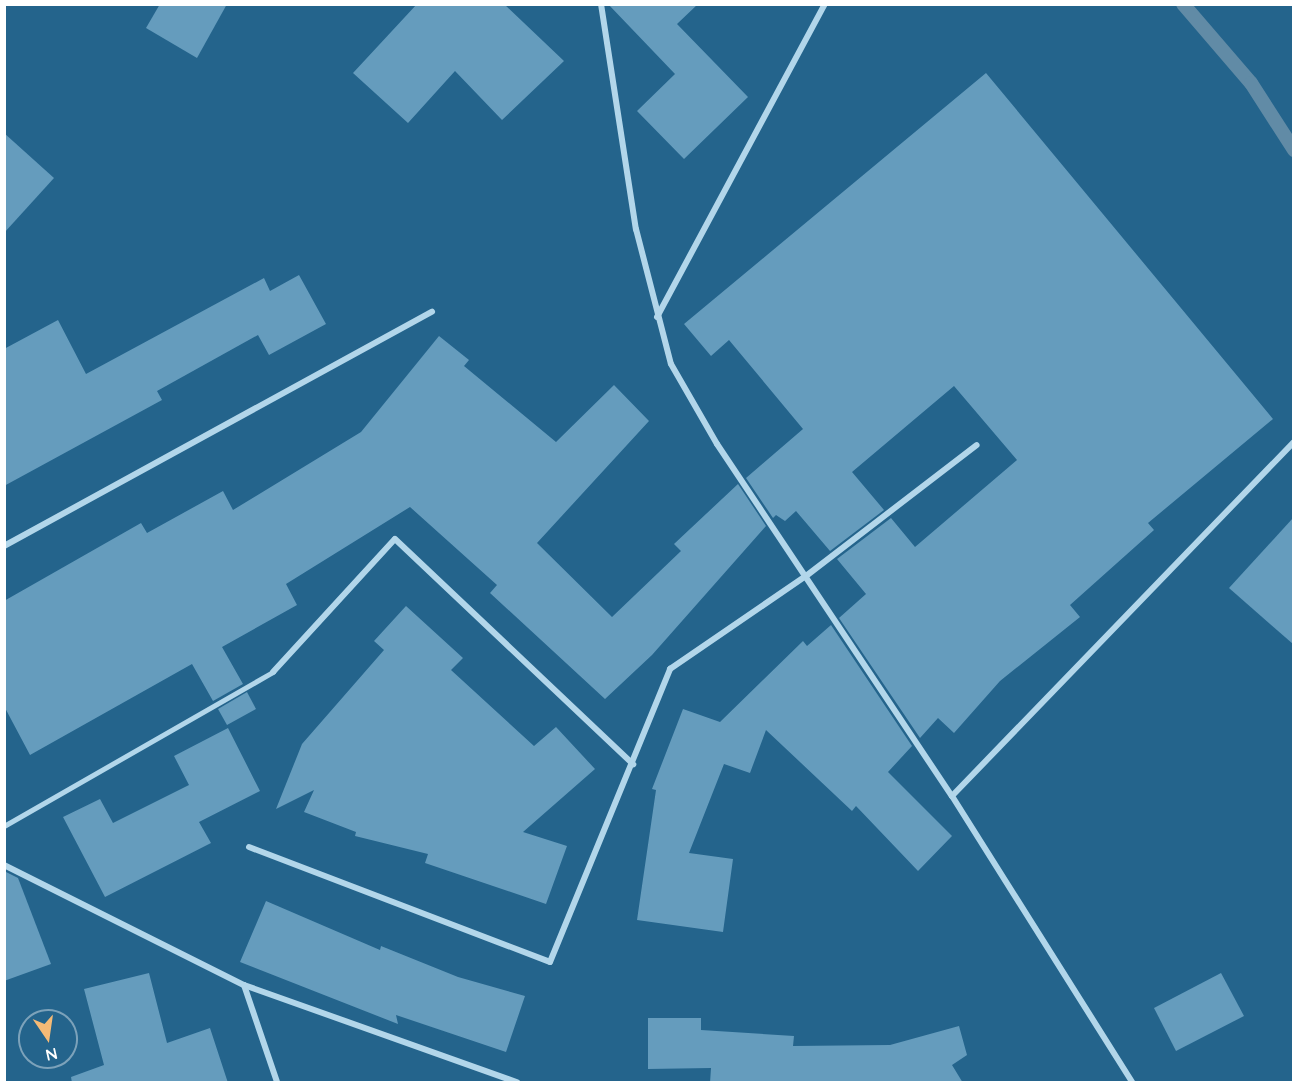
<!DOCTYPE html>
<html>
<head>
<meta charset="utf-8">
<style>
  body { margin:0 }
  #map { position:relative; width:1298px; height:1087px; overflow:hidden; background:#24648c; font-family:Quicksand,sans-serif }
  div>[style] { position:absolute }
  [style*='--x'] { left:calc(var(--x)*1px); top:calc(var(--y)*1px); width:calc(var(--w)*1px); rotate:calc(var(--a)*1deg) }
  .stream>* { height:14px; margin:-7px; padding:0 7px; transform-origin:7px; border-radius:7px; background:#618ba6 }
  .building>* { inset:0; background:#659cbd }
  .lane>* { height:4.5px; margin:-2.25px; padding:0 2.25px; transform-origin:2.25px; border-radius:2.25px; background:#b2d6ea }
  .street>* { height:6px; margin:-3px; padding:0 3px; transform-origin:3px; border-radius:3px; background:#b2d6ea }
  span { translate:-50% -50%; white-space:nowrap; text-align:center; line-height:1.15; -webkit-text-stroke:6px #24648c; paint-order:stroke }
  .frame { position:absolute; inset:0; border:6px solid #fff; pointer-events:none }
  .north { position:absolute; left:18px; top:1009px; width:60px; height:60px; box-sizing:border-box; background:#24648c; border:2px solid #7ca2ba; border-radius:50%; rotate:167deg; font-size:16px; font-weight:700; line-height:24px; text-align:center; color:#fff }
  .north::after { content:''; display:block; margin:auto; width:21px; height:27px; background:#f5ba76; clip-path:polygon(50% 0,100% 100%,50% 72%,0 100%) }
</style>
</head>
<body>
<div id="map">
  <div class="stream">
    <div style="--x:1183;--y:4;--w:104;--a:49.3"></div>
    <div style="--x:1251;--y:83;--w:80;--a:57.3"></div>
  </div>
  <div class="building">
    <div style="clip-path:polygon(160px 4px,227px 4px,197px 58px,146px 28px)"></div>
    <div style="clip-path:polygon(417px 4px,504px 4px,564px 61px,502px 120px,455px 71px,408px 123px,353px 73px)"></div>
    <div style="clip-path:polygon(608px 4px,698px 4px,677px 24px,748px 97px,684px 159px,637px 111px,675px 74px)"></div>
    <div style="clip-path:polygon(986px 73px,1273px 419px,1148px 523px,1154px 530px,1070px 605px,1080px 617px,1000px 681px,954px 733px,938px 718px,920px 738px,839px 618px,866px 594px,837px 559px,891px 518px,915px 547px,1017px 460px,954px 386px,852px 472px,884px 510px,830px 551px,796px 511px,785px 521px,776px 515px,773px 518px,746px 478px,803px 429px,729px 340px,711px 356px,684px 324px)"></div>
    <div style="clip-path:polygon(4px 133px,54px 178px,4px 233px)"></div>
    <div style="clip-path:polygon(299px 275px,326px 324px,269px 355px,258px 335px,157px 391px,162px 400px,4px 486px,4px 349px,58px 320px,86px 374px,264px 278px,270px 291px)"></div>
    <div style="clip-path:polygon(439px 336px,469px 360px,464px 366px,556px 442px,614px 385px,649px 421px,537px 543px,612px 617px,681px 551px,674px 544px,738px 484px,766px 526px,652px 655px,605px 699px,490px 593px,497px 585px,410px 507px,286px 584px,297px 605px,222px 647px,243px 684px,213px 701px,192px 664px,30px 755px,4px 706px,4px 601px,141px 523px,147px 533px,223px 491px,233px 510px,361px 432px)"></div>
    <div style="clip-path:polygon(1293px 518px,1293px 644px,1229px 588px)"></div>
    <div style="clip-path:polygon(406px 606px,463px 658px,451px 670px,534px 746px,556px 727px,595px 769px,523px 832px,567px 846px,546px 904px,425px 863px,428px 854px,355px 836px,356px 832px,304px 812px,314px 790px,276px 809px,302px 744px,384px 650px,374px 641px)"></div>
    <div style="clip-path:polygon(831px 625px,912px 746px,888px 772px,952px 836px,918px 871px,856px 806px,852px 811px,766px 730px,750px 773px,724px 764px,689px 853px,733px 859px,723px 932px,637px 920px,656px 790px,652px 789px,683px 709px,720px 722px,803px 641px,807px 646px)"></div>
    <div style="clip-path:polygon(247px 692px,256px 709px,227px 725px,218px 709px)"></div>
    <div style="clip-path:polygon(228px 728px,260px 791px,199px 822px,211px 843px,105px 897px,63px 817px,100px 799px,113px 823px,189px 785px,174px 756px)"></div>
    <div style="clip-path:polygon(4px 871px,18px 878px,51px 964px,4px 981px)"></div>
    <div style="clip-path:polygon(266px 901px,380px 950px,381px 946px,458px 977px,525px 996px,506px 1052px,396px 1015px,398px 1024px,240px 962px)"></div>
    <div style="clip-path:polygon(149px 973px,167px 1043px,210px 1028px,228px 1083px,72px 1083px,71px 1077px,104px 1065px,84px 989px)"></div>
    <div style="clip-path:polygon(1221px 973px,1244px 1016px,1176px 1051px,1154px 1008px)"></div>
    <div style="clip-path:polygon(648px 1018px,701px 1018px,701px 1030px,794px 1036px,793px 1046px,890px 1045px,959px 1026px,967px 1055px,952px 1065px,963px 1083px,710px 1083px,711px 1068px,648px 1069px)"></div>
  </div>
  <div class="lane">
    <div style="--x:4;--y:826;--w:310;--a:-29.8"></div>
  </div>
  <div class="street">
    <div style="--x:601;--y:4;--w:228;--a:81.2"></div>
    <div style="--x:636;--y:229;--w:139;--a:75.5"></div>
    <div style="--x:671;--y:364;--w:92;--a:60.1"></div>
    <div style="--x:717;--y:444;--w:423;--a:56.3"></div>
    <div style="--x:952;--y:796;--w:338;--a:57.8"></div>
    <div style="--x:657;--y:317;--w:355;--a:-61.8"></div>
    <div style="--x:4;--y:546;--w:488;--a:-28.7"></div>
    <div style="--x:273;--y:672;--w:180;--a:-47.5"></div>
    <div style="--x:395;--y:539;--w:328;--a:43.4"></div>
    <div style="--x:952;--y:796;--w:492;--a:-46"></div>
    <div style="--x:249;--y:847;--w:322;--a:20.9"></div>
    <div style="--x:550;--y:962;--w:317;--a:-67.7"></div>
    <div style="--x:670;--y:669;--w:165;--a:-34.4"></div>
    <div style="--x:806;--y:576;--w:215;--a:-37.5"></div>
    <div style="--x:4;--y:865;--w:268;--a:26.6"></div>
    <div style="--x:244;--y:985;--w:290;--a:19.6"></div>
    <div style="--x:244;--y:985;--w:102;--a:71.2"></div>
  </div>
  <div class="frame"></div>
  <div class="north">N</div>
</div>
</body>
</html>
